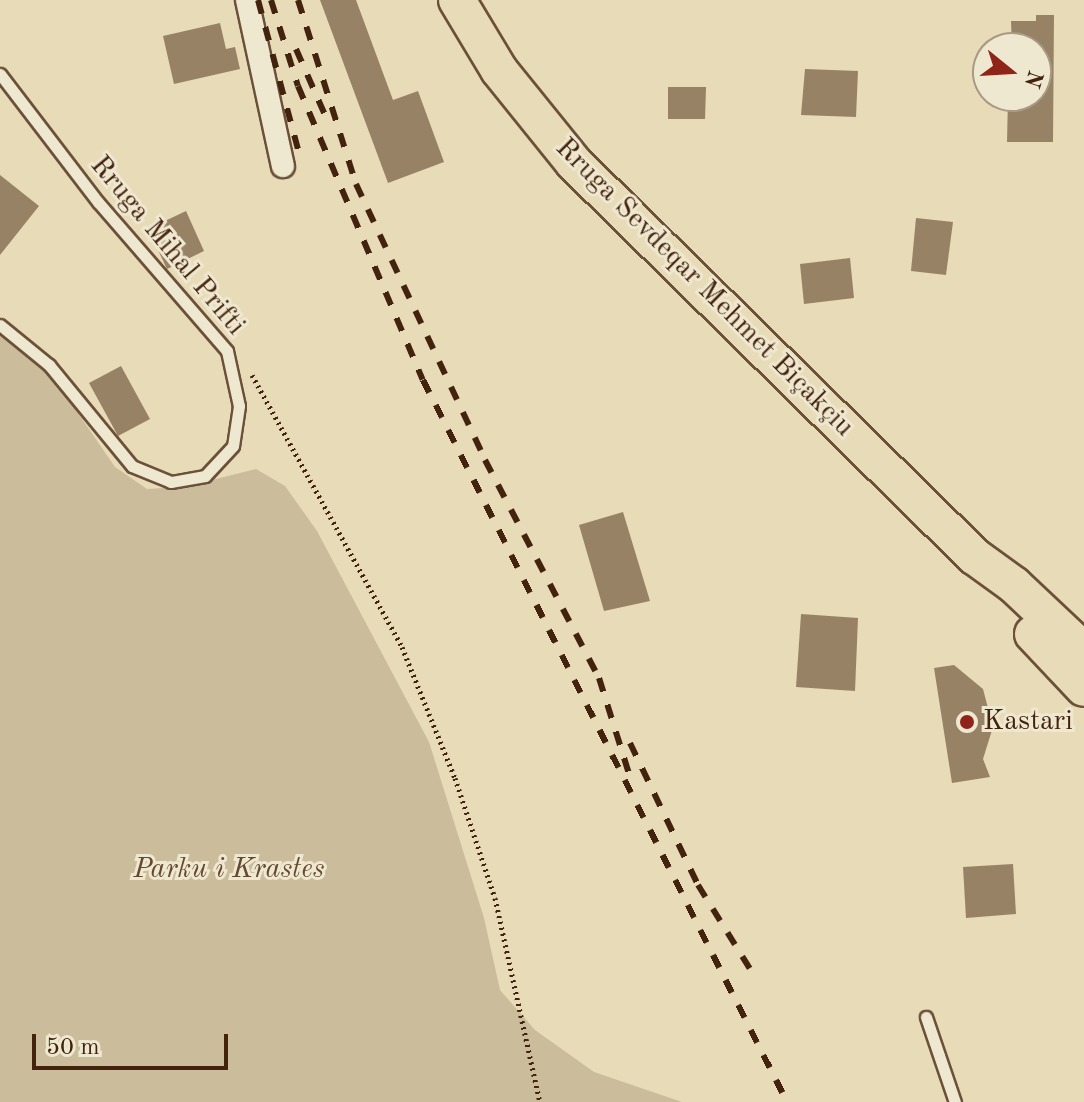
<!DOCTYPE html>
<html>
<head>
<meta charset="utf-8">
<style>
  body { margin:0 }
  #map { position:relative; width:1084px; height:1102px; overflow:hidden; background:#e7dbb8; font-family:"Old Standard TT",serif }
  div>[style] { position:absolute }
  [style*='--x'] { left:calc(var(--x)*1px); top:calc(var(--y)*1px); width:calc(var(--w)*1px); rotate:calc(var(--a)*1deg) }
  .green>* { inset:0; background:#cbbc9b }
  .building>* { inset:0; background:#988266 }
  .path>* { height:5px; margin-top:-2.5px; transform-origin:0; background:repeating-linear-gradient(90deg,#43220e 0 2px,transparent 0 6px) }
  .roads { filter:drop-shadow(2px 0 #6c5038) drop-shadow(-2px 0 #6c5038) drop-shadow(0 2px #6c5038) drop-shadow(0 -2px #6c5038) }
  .service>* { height:11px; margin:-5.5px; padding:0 5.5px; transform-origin:5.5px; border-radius:5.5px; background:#efe8d1 }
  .minor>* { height:22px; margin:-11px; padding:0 11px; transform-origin:11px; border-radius:11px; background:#efe8d1 }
  .primary>* { height:36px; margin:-18px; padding:0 18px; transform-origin:18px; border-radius:18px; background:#e7dbb8 }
  .rail>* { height:6px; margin-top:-3px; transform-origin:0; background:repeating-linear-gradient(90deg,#43220e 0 14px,transparent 0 28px) }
  .dots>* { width:22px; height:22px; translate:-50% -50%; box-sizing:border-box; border:4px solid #efe8d1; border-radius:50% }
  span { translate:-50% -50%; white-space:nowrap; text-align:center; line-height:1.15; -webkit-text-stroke:6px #efe8d1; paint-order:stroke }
  .street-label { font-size:28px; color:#43220e }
  .poi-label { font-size:28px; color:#43220e }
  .left { translate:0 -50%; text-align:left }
  .park-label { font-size:28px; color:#654831; font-style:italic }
  .north { position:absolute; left:972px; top:32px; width:80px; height:80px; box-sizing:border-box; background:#efe8d1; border:2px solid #aa9983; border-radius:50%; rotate:108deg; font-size:22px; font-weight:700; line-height:32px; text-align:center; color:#43220e }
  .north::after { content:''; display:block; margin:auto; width:28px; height:36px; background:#8f2418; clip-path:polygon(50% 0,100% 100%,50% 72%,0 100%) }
  .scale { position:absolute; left:32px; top:1034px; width:196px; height:36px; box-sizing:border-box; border:4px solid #43220e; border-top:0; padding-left:10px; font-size:24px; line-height:28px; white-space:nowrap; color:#43220e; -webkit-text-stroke:6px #efe8d1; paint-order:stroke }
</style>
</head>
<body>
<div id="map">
  <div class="green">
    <div style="clip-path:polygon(0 331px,45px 365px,115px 467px,147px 489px,184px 487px,256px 469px,285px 486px,317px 531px,429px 742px,484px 918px,500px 990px,535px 1030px,594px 1072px,682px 1102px,0 1102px)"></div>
  </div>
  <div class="building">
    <div style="clip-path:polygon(320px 0,356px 0,393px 100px,418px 91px,444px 162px,388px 183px)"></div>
    <div style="clip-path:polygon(1036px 15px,1054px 15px,1053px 142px,1007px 142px,1008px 97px,1036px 98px,1036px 48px,1012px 48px,1011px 21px,1036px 21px)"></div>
    <div style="clip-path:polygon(220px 23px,226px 49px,235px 47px,240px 69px,174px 84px,163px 36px)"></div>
    <div style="clip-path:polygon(805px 69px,858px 71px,856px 117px,801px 115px)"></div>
    <div style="clip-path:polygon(668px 87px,706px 87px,705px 119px,668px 119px)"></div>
    <div style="clip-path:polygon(0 175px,39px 206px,0 255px)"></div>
    <div style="clip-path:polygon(186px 211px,204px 251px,167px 269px,148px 229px)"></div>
    <div style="clip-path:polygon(916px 218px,953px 222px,946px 275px,911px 271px)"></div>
    <div style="clip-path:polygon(850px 258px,854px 298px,804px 304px,800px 264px)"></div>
    <div style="clip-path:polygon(121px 366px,150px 419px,118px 436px,89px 383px)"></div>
    <div style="clip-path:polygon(623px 512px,650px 601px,604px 611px,579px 525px)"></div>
    <div style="clip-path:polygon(801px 614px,858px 618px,855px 691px,796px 687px)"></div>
    <div style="clip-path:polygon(954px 665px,983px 689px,993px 727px,983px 759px,990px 777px,952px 783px,934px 668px)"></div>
    <div style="clip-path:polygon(1013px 864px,1016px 914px,966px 918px,963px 867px)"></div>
  </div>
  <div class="path">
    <div style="--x:252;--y:375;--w:311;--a:61.1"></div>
    <div style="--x:402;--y:647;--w:141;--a:68"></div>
    <div style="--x:455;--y:778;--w:126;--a:71.6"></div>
    <div style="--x:495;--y:898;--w:209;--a:77.6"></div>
  </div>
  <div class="roads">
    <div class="service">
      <div style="--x:0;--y:74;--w:161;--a:52.6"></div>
      <div style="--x:98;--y:202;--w:197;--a:49.1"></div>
      <div style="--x:227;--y:351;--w:56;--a:77.7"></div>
      <div style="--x:239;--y:406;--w:40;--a:98.5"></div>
      <div style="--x:233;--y:446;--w:41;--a:133"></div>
      <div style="--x:205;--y:476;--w:35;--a:170"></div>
      <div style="--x:171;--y:482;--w:42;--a:-157.7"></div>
      <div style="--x:132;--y:466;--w:131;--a:-129.4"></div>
      <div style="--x:49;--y:365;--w:63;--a:-140.8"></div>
      <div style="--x:926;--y:1017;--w:90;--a:71.2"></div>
    </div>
    <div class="minor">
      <div style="--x:247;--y:0;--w:170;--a:77.8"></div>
    </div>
    <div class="primary">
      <div style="--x:457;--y:0;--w:82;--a:59"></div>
      <div style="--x:499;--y:70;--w:119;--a:51.1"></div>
      <div style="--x:574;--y:163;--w:561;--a:44.49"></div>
      <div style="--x:974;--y:556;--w:49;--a:35.9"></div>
      <div style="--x:1014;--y:585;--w:96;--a:43.3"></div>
      <div style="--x:1033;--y:634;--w:74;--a:46.6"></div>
    </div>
  </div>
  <div class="rail">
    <div style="--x:258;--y:0;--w:167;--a:75"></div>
    <div style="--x:271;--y:0;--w:90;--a:72.6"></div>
    <div style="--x:298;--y:86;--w:319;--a:67"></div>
    <div style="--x:423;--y:380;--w:809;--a:63.24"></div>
    <div style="--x:298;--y:0;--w:193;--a:72.5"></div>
    <div style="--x:356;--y:184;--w:305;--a:64.9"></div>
    <div style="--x:485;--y:460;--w:246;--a:62.4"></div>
    <div style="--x:599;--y:678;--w:104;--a:72.6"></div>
    <div style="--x:296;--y:49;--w:80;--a:66.3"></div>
    <div style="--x:630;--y:743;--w:157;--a:64.4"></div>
    <div style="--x:698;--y:885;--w:99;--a:58.2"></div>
  </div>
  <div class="dots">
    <div style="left:967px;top:722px;background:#8f2418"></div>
  </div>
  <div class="street-label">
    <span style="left:167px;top:246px;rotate:50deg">Rruga Mihal Prifti</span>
    <span style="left:704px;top:288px;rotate:45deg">Rruga Sevdeqar Mehmet Biçakçiu</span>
  </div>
  <div class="poi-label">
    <span class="left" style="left:983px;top:722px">Kastari</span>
  </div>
  <div class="park-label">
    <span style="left:229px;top:870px">Parku i Krastes</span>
  </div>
  <div class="north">N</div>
  <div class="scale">50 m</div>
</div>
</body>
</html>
